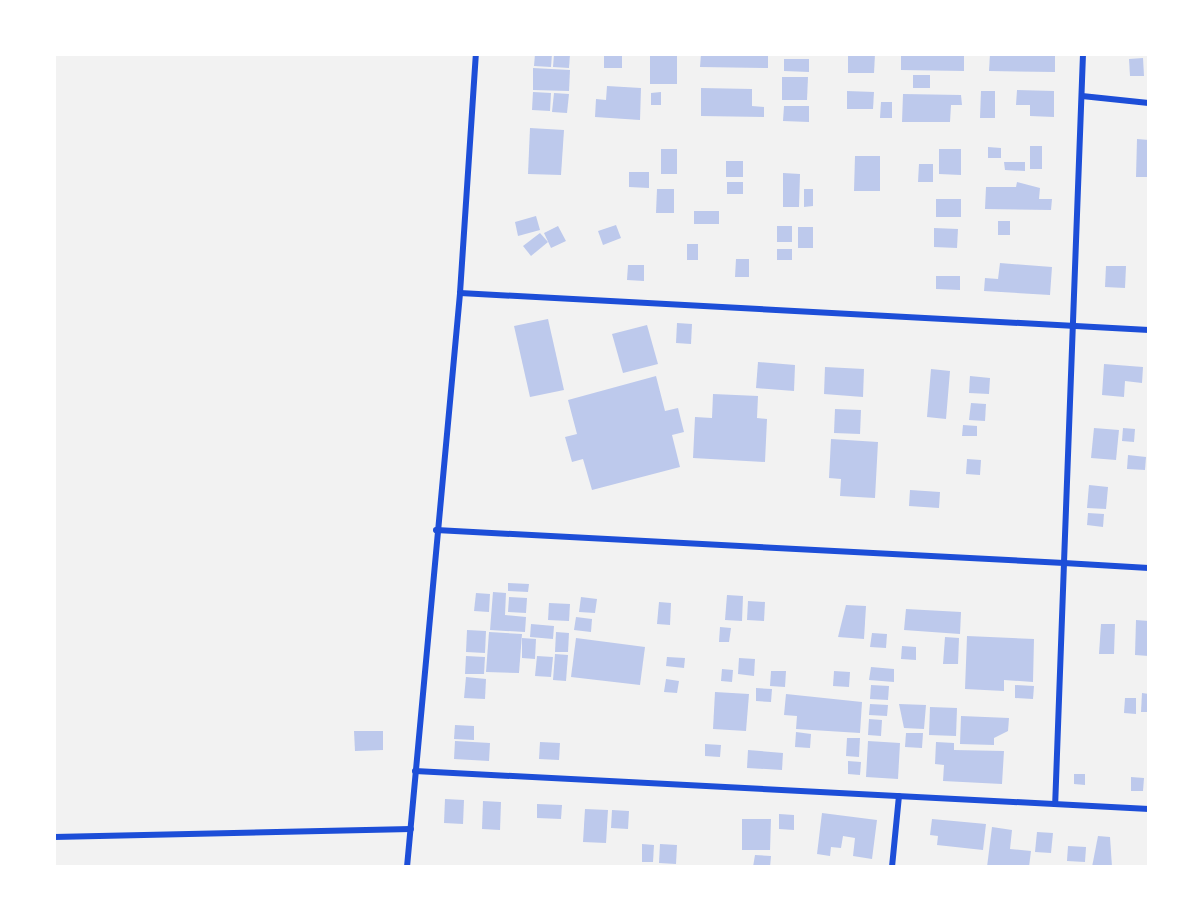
<!DOCTYPE html>
<html>
<head>
<meta charset="utf-8">
<style>
  body { margin:0 }
  #map { position:relative; width:1203px; height:921px; overflow:hidden; background:#f2f2f2; font-family:"Archivo Narrow",sans-serif }
  div>[style] { position:absolute }
  [style*='--x'] { left:calc(var(--x)*1px); top:calc(var(--y)*1px); width:calc(var(--w)*1px); rotate:calc(var(--a)*1deg) }
  .building>* { inset:0; background:#bdc9ec }
  .minor>* { height:6px; margin:-3px; padding:0 3px; transform-origin:3px; border-radius:3px; background:#1d4ed8 }
  span { translate:-50% -50%; white-space:nowrap; text-align:center; line-height:1.15; -webkit-text-stroke:4.5px #fff; paint-order:stroke }
  .frame { position:absolute; inset:0; border:56px solid #fff; pointer-events:none }
</style>
</head>
<body>
<div id="map">
  <div class="building">
    <div style="clip-path:polygon(535px 54px,552px 54px,551px 67px,534px 66px)"></div>
    <div style="clip-path:polygon(554px 54px,570px 54px,569px 68px,553px 67px)"></div>
    <div style="clip-path:polygon(604px 54px,622px 54px,622px 68px,604px 68px)"></div>
    <div style="clip-path:polygon(677px 54px,677px 84px,650px 84px,650px 55px)"></div>
    <div style="clip-path:polygon(701px 54px,768px 54px,768px 68px,700px 67px)"></div>
    <div style="clip-path:polygon(848px 54px,875px 54px,874px 73px,848px 73px)"></div>
    <div style="clip-path:polygon(901px 54px,964px 54px,964px 71px,901px 70px)"></div>
    <div style="clip-path:polygon(990px 54px,1055px 54px,1055px 72px,989px 71px)"></div>
    <div style="clip-path:polygon(1143px 58px,1144px 76px,1130px 76px,1129px 59px)"></div>
    <div style="clip-path:polygon(784px 59px,809px 59px,809px 72px,784px 71px)"></div>
    <div style="clip-path:polygon(533px 68px,570px 70px,569px 91px,533px 90px)"></div>
    <div style="clip-path:polygon(913px 75px,930px 75px,930px 88px,913px 88px)"></div>
    <div style="clip-path:polygon(782px 77px,808px 77px,807px 100px,782px 100px)"></div>
    <div style="clip-path:polygon(607px 86px,641px 88px,640px 120px,595px 117px,596px 99px,606px 100px)"></div>
    <div style="clip-path:polygon(701px 88px,752px 89px,752px 106px,764px 107px,764px 117px,701px 116px)"></div>
    <div style="clip-path:polygon(1017px 90px,1054px 91px,1054px 117px,1030px 116px,1030px 105px,1016px 105px)"></div>
    <div style="clip-path:polygon(847px 91px,874px 92px,873px 109px,847px 109px)"></div>
    <div style="clip-path:polygon(981px 91px,995px 91px,995px 118px,980px 118px)"></div>
    <div style="clip-path:polygon(533px 92px,551px 93px,550px 111px,532px 110px)"></div>
    <div style="clip-path:polygon(661px 92px,661px 105px,651px 105px,651px 93px)"></div>
    <div style="clip-path:polygon(554px 93px,569px 94px,567px 113px,552px 112px)"></div>
    <div style="clip-path:polygon(903px 94px,961px 95px,962px 105px,951px 105px,950px 122px,902px 122px)"></div>
    <div style="clip-path:polygon(881px 102px,892px 102px,892px 118px,880px 118px)"></div>
    <div style="clip-path:polygon(784px 106px,809px 106px,809px 122px,783px 121px)"></div>
    <div style="clip-path:polygon(530px 128px,564px 130px,561px 175px,528px 174px)"></div>
    <div style="clip-path:polygon(1137px 139px,1149px 140px,1149px 177px,1136px 177px)"></div>
    <div style="clip-path:polygon(1030px 146px,1042px 146px,1042px 169px,1030px 169px)"></div>
    <div style="clip-path:polygon(988px 147px,1001px 148px,1001px 158px,988px 158px)"></div>
    <div style="clip-path:polygon(661px 149px,677px 149px,677px 174px,661px 174px)"></div>
    <div style="clip-path:polygon(939px 149px,961px 149px,961px 175px,939px 174px)"></div>
    <div style="clip-path:polygon(855px 156px,880px 156px,880px 191px,854px 191px)"></div>
    <div style="clip-path:polygon(726px 161px,743px 161px,743px 177px,726px 177px)"></div>
    <div style="clip-path:polygon(1004px 162px,1025px 162px,1025px 171px,1005px 170px)"></div>
    <div style="clip-path:polygon(919px 164px,933px 164px,933px 182px,918px 182px)"></div>
    <div style="clip-path:polygon(629px 172px,649px 172px,649px 188px,629px 187px)"></div>
    <div style="clip-path:polygon(783px 173px,800px 174px,799px 207px,783px 207px)"></div>
    <div style="clip-path:polygon(727px 182px,743px 182px,743px 194px,727px 194px)"></div>
    <div style="clip-path:polygon(1017px 182px,1040px 188px,1039px 199px,1052px 199px,1051px 210px,985px 209px,986px 187px,1016px 187px)"></div>
    <div style="clip-path:polygon(657px 189px,674px 189px,674px 213px,656px 213px)"></div>
    <div style="clip-path:polygon(804px 189px,813px 189px,813px 206px,804px 207px)"></div>
    <div style="clip-path:polygon(936px 199px,961px 199px,961px 217px,936px 217px)"></div>
    <div style="clip-path:polygon(694px 211px,719px 211px,719px 224px,694px 224px)"></div>
    <div style="clip-path:polygon(536px 216px,540px 230px,518px 236px,515px 222px)"></div>
    <div style="clip-path:polygon(998px 221px,1010px 221px,1010px 235px,998px 235px)"></div>
    <div style="clip-path:polygon(616px 225px,621px 238px,603px 245px,598px 231px)"></div>
    <div style="clip-path:polygon(558px 226px,566px 241px,551px 248px,544px 233px)"></div>
    <div style="clip-path:polygon(777px 226px,792px 226px,792px 242px,777px 242px)"></div>
    <div style="clip-path:polygon(798px 227px,813px 227px,813px 248px,798px 248px)"></div>
    <div style="clip-path:polygon(934px 228px,958px 229px,957px 248px,934px 247px)"></div>
    <div style="clip-path:polygon(540px 233px,548px 242px,531px 256px,523px 246px)"></div>
    <div style="clip-path:polygon(687px 244px,698px 244px,698px 260px,687px 260px)"></div>
    <div style="clip-path:polygon(777px 249px,792px 249px,792px 260px,777px 260px)"></div>
    <div style="clip-path:polygon(736px 259px,749px 259px,749px 277px,735px 277px)"></div>
    <div style="clip-path:polygon(1000px 263px,1052px 267px,1050px 295px,984px 291px,985px 278px,998px 279px)"></div>
    <div style="clip-path:polygon(628px 265px,644px 265px,644px 281px,627px 280px)"></div>
    <div style="clip-path:polygon(1106px 266px,1126px 266px,1125px 288px,1105px 287px)"></div>
    <div style="clip-path:polygon(936px 276px,960px 276px,960px 290px,936px 289px)"></div>
    <div style="clip-path:polygon(548px 319px,564px 390px,530px 397px,514px 326px)"></div>
    <div style="clip-path:polygon(677px 323px,692px 324px,691px 344px,676px 343px)"></div>
    <div style="clip-path:polygon(647px 325px,658px 364px,623px 373px,612px 334px)"></div>
    <div style="clip-path:polygon(758px 362px,795px 365px,794px 391px,756px 388px)"></div>
    <div style="clip-path:polygon(1104px 364px,1143px 367px,1142px 383px,1125px 381px,1124px 397px,1102px 395px)"></div>
    <div style="clip-path:polygon(825px 367px,864px 369px,863px 397px,824px 394px)"></div>
    <div style="clip-path:polygon(931px 369px,950px 371px,946px 419px,927px 417px)"></div>
    <div style="clip-path:polygon(656px 376px,665px 411px,678px 408px,684px 432px,672px 435px,680px 467px,592px 490px,583px 459px,572px 462px,565px 437px,577px 434px,568px 400px)"></div>
    <div style="clip-path:polygon(970px 376px,990px 378px,989px 394px,969px 393px)"></div>
    <div style="clip-path:polygon(713px 394px,758px 396px,757px 418px,767px 419px,765px 462px,693px 458px,695px 417px,712px 418px)"></div>
    <div style="clip-path:polygon(971px 403px,986px 404px,985px 421px,969px 420px)"></div>
    <div style="clip-path:polygon(835px 409px,861px 410px,860px 434px,834px 433px)"></div>
    <div style="clip-path:polygon(963px 425px,977px 426px,977px 436px,962px 436px)"></div>
    <div style="clip-path:polygon(1094px 428px,1119px 430px,1116px 460px,1091px 458px)"></div>
    <div style="clip-path:polygon(1123px 428px,1135px 429px,1134px 442px,1122px 441px)"></div>
    <div style="clip-path:polygon(831px 439px,878px 442px,875px 498px,840px 496px,841px 479px,829px 478px)"></div>
    <div style="clip-path:polygon(1128px 455px,1146px 457px,1145px 470px,1127px 469px)"></div>
    <div style="clip-path:polygon(967px 459px,981px 460px,980px 475px,966px 474px)"></div>
    <div style="clip-path:polygon(1089px 485px,1108px 487px,1106px 509px,1087px 508px)"></div>
    <div style="clip-path:polygon(910px 490px,940px 492px,939px 508px,909px 506px)"></div>
    <div style="clip-path:polygon(1088px 513px,1104px 514px,1103px 527px,1087px 525px)"></div>
    <div style="clip-path:polygon(508px 583px,529px 584px,528px 592px,508px 591px)"></div>
    <div style="clip-path:polygon(493px 592px,506px 593px,505px 615px,526px 617px,525px 632px,490px 630px)"></div>
    <div style="clip-path:polygon(476px 593px,490px 594px,489px 612px,474px 611px)"></div>
    <div style="clip-path:polygon(727px 595px,743px 596px,742px 621px,725px 620px)"></div>
    <div style="clip-path:polygon(509px 597px,527px 598px,526px 613px,508px 612px)"></div>
    <div style="clip-path:polygon(581px 597px,597px 599px,595px 613px,579px 612px)"></div>
    <div style="clip-path:polygon(748px 601px,765px 602px,764px 621px,747px 620px)"></div>
    <div style="clip-path:polygon(659px 602px,671px 603px,670px 625px,657px 624px)"></div>
    <div style="clip-path:polygon(549px 603px,570px 604px,569px 621px,548px 620px)"></div>
    <div style="clip-path:polygon(846px 605px,866px 606px,864px 639px,838px 637px)"></div>
    <div style="clip-path:polygon(906px 609px,961px 612px,960px 634px,904px 630px)"></div>
    <div style="clip-path:polygon(576px 617px,592px 619px,591px 632px,574px 630px)"></div>
    <div style="clip-path:polygon(1136px 620px,1149px 621px,1149px 656px,1135px 655px)"></div>
    <div style="clip-path:polygon(531px 624px,554px 626px,553px 639px,530px 637px)"></div>
    <div style="clip-path:polygon(1101px 624px,1115px 624px,1114px 654px,1099px 654px)"></div>
    <div style="clip-path:polygon(720px 627px,731px 628px,729px 642px,719px 642px)"></div>
    <div style="clip-path:polygon(467px 630px,486px 631px,485px 653px,466px 652px)"></div>
    <div style="clip-path:polygon(489px 632px,522px 634px,519px 673px,486px 672px)"></div>
    <div style="clip-path:polygon(556px 632px,569px 633px,568px 652px,555px 652px)"></div>
    <div style="clip-path:polygon(872px 633px,887px 634px,886px 648px,870px 647px)"></div>
    <div style="clip-path:polygon(967px 636px,1034px 639px,1033px 682px,1004px 680px,1004px 691px,965px 689px)"></div>
    <div style="clip-path:polygon(945px 637px,959px 638px,958px 664px,943px 664px)"></div>
    <div style="clip-path:polygon(522px 638px,536px 639px,535px 659px,522px 658px)"></div>
    <div style="clip-path:polygon(576px 638px,645px 647px,640px 685px,571px 677px)"></div>
    <div style="clip-path:polygon(902px 646px,916px 647px,916px 660px,901px 659px)"></div>
    <div style="clip-path:polygon(555px 654px,568px 655px,566px 681px,553px 680px)"></div>
    <div style="clip-path:polygon(466px 656px,485px 657px,484px 674px,465px 674px)"></div>
    <div style="clip-path:polygon(537px 656px,553px 657px,551px 677px,535px 676px)"></div>
    <div style="clip-path:polygon(667px 657px,685px 658px,684px 668px,666px 666px)"></div>
    <div style="clip-path:polygon(739px 658px,755px 659px,754px 676px,738px 674px)"></div>
    <div style="clip-path:polygon(871px 667px,894px 669px,894px 682px,869px 680px)"></div>
    <div style="clip-path:polygon(722px 669px,733px 670px,732px 682px,721px 681px)"></div>
    <div style="clip-path:polygon(771px 671px,786px 671px,785px 687px,770px 686px)"></div>
    <div style="clip-path:polygon(834px 671px,850px 672px,849px 687px,833px 686px)"></div>
    <div style="clip-path:polygon(466px 677px,486px 679px,485px 699px,464px 698px)"></div>
    <div style="clip-path:polygon(666px 679px,679px 681px,677px 693px,664px 692px)"></div>
    <div style="clip-path:polygon(871px 685px,889px 686px,888px 700px,870px 699px)"></div>
    <div style="clip-path:polygon(1015px 685px,1034px 686px,1033px 699px,1015px 698px)"></div>
    <div style="clip-path:polygon(756px 688px,772px 689px,771px 702px,756px 701px)"></div>
    <div style="clip-path:polygon(715px 692px,749px 694px,746px 731px,713px 729px)"></div>
    <div style="clip-path:polygon(1142px 693px,1149px 694px,1149px 712px,1141px 712px)"></div>
    <div style="clip-path:polygon(786px 694px,862px 702px,860px 733px,796px 729px,797px 716px,784px 715px)"></div>
    <div style="clip-path:polygon(1125px 698px,1136px 698px,1136px 714px,1124px 713px)"></div>
    <div style="clip-path:polygon(870px 704px,888px 705px,887px 716px,869px 715px)"></div>
    <div style="clip-path:polygon(899px 704px,926px 705px,924px 729px,904px 728px)"></div>
    <div style="clip-path:polygon(930px 707px,957px 708px,956px 736px,929px 735px)"></div>
    <div style="clip-path:polygon(961px 716px,1009px 718px,1008px 731px,994px 738px,994px 745px,960px 744px)"></div>
    <div style="clip-path:polygon(869px 719px,882px 720px,881px 736px,868px 735px)"></div>
    <div style="clip-path:polygon(455px 725px,474px 726px,474px 740px,454px 739px)"></div>
    <div style="clip-path:polygon(354px 731px,383px 731px,383px 750px,355px 751px)"></div>
    <div style="clip-path:polygon(796px 732px,811px 734px,810px 748px,795px 747px)"></div>
    <div style="clip-path:polygon(906px 733px,923px 733px,922px 748px,905px 747px)"></div>
    <div style="clip-path:polygon(847px 738px,860px 738px,859px 757px,846px 756px)"></div>
    <div style="clip-path:polygon(455px 741px,490px 743px,489px 761px,454px 759px)"></div>
    <div style="clip-path:polygon(868px 741px,900px 743px,898px 779px,866px 777px)"></div>
    <div style="clip-path:polygon(540px 742px,560px 743px,559px 760px,539px 759px)"></div>
    <div style="clip-path:polygon(936px 742px,954px 743px,954px 750px,1004px 751px,1002px 784px,943px 781px,944px 765px,935px 764px)"></div>
    <div style="clip-path:polygon(705px 744px,721px 745px,720px 757px,705px 756px)"></div>
    <div style="clip-path:polygon(748px 750px,783px 753px,782px 770px,747px 768px)"></div>
    <div style="clip-path:polygon(848px 761px,861px 762px,860px 775px,848px 774px)"></div>
    <div style="clip-path:polygon(1074px 774px,1085px 774px,1085px 785px,1074px 784px)"></div>
    <div style="clip-path:polygon(1131px 777px,1144px 778px,1143px 791px,1131px 791px)"></div>
    <div style="clip-path:polygon(445px 799px,464px 800px,463px 824px,444px 823px)"></div>
    <div style="clip-path:polygon(483px 801px,501px 802px,500px 830px,482px 829px)"></div>
    <div style="clip-path:polygon(537px 804px,562px 805px,561px 819px,537px 818px)"></div>
    <div style="clip-path:polygon(585px 809px,608px 810px,606px 843px,583px 842px)"></div>
    <div style="clip-path:polygon(612px 810px,629px 811px,628px 829px,611px 828px)"></div>
    <div style="clip-path:polygon(822px 813px,877px 820px,872px 859px,853px 856px,855px 838px,843px 836px,841px 848px,831px 847px,830px 856px,817px 854px)"></div>
    <div style="clip-path:polygon(779px 814px,794px 815px,794px 830px,779px 829px)"></div>
    <div style="clip-path:polygon(742px 819px,771px 819px,770px 850px,742px 850px)"></div>
    <div style="clip-path:polygon(932px 819px,986px 824px,983px 850px,937px 845px,938px 836px,930px 835px)"></div>
    <div style="clip-path:polygon(992px 827px,1012px 830px,1010px 849px,1031px 851px,1029px 867px,987px 867px)"></div>
    <div style="clip-path:polygon(1037px 832px,1053px 833px,1051px 853px,1035px 852px)"></div>
    <div style="clip-path:polygon(1098px 836px,1110px 837px,1112px 867px,1092px 867px)"></div>
    <div style="clip-path:polygon(642px 844px,654px 845px,653px 862px,642px 862px)"></div>
    <div style="clip-path:polygon(660px 844px,677px 845px,676px 864px,659px 863px)"></div>
    <div style="clip-path:polygon(1068px 846px,1086px 847px,1085px 862px,1067px 861px)"></div>
    <div style="clip-path:polygon(755px 855px,771px 856px,770px 867px,753px 867px)"></div>
  </div>
  <div class="minor">
    <div style="--x:1083;--y:54;--w:509;--a:92.14"></div>
    <div style="--x:1064;--y:563;--w:85;--a:3.4"></div>
    <div style="--x:1082;--y:96;--w:67;--a:6"></div>
    <div style="--x:460;--y:293;--w:690;--a:3.07"></div>
    <div style="--x:436;--y:530;--w:629;--a:3.01"></div>
    <div style="--x:1064;--y:563;--w:240;--a:92.1"></div>
    <div style="--x:415;--y:771;--w:735;--a:2.96"></div>
    <div style="--x:54;--y:837;--w:357;--a:-1.3"></div>
    <div style="--x:407;--y:867;--w:576;--a:-84.72"></div>
    <div style="--x:460;--y:293;--w:240;--a:-86.2"></div>
    <div style="--x:892;--y:867;--w:71;--a:-84.4"></div>
  </div>
  <div class="frame"></div>
</div>
</body>
</html>
